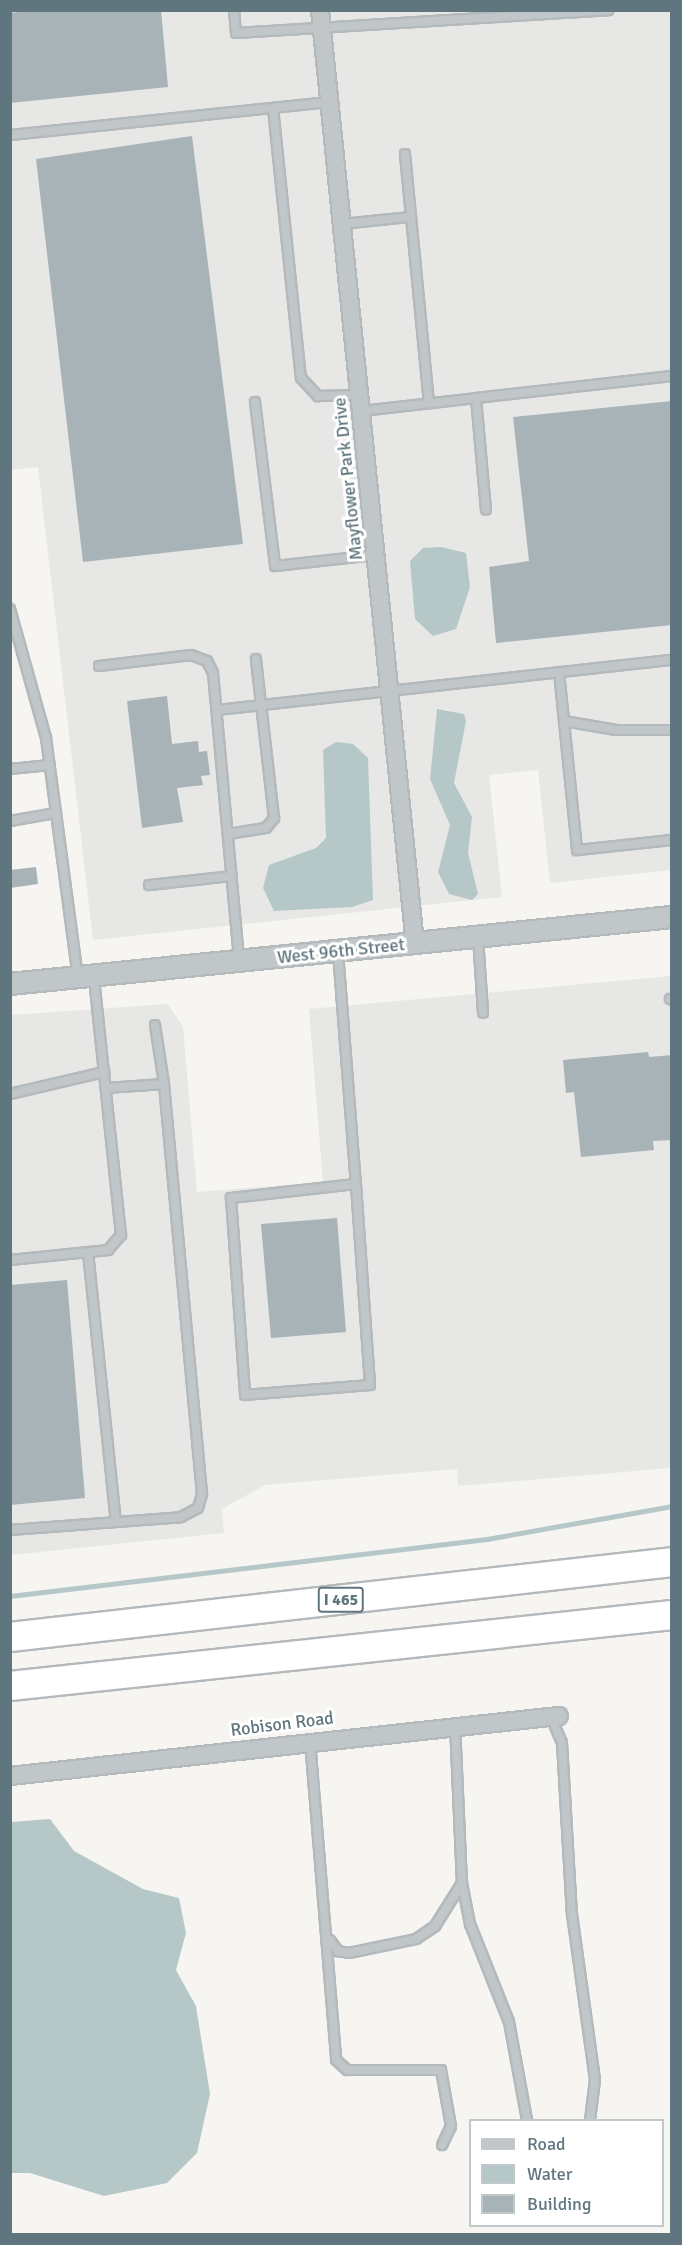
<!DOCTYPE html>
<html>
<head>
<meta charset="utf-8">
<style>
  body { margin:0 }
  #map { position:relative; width:682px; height:2245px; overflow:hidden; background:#f6f5f2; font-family:Signika,sans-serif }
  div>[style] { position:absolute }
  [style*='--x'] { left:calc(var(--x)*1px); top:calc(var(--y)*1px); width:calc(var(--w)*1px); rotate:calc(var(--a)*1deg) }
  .built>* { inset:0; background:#e7e7e6 }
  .water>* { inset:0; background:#b6c7c8 }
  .stream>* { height:4.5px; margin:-2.25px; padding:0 2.25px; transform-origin:2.25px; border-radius:2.25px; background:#b6c7c8 }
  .building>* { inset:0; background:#a7b3b6 }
  .roads { filter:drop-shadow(2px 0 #b4b9bb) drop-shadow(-2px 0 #b4b9bb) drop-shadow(0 2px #b4b9bb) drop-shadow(0 -2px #b4b9bb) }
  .service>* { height:8px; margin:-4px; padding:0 4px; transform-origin:4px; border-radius:4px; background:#c1c6c8 }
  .minor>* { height:16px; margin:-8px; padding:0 8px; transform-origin:8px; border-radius:8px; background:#c1c6c8 }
  .tertiary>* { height:20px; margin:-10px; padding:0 10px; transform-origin:10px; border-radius:10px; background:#c1c6c8 }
  .motorway>* { height:28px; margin:-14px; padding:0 14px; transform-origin:14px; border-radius:14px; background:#fff }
  span { translate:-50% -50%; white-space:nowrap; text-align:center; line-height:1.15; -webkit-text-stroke:6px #fff; paint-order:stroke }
  .shield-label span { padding:2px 4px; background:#fff; border:2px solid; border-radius:4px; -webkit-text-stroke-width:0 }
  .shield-label { font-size:16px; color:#60767e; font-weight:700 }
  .street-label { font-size:18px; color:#60767e }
  .frame { position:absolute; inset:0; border:12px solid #60767e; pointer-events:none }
  .legend { position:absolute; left:469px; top:2119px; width:195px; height:108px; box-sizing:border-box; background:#fff; border:2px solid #bfc8cb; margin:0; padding:8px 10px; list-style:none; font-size:18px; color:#60767e }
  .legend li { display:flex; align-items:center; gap:12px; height:30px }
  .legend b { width:30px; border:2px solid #bfc8cb }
</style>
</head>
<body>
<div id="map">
  <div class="built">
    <div style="clip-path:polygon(11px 11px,671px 11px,671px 870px,550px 883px,538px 770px,489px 775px,502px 897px,93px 940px,38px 467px,11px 470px)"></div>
    <div style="clip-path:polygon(671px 976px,671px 1468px,458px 1486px,457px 1469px,265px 1485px,222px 1509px,224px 1533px,11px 1555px,11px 1015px,168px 1004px,183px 1027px,197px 1192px,323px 1182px,309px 1009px)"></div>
  </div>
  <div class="water">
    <div style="clip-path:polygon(441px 547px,466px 553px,470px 587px,456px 629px,433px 636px,415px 619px,410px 561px,423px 548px)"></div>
    <div style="clip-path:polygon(437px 709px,464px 714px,466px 721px,454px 783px,472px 817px,468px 853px,478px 894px,472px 900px,449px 894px,438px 872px,450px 825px,430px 779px)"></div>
    <div style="clip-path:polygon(336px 742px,353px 744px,368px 758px,373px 900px,352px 907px,274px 911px,263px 888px,269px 865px,316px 848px,326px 838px,323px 750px)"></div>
    <div style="clip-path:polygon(50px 1819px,74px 1851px,143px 1889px,179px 1898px,186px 1933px,176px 1970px,196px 2006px,210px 2094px,197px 2153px,167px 2183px,104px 2196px,30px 2173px,11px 2173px,11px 1822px)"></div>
  </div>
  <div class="stream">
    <div style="--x:10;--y:1596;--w:480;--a:-6.8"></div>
    <div style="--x:487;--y:1539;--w:188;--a:-10.1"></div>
  </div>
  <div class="building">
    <div style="clip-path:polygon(37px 10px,161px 10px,168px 87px,10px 103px,10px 13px)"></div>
    <div style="clip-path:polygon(192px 136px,243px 544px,83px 562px,36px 159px)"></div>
    <div style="clip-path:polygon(672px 401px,672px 625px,496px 643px,489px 567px,529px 561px,513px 417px)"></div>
    <div style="clip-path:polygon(167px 696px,172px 744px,198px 741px,199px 752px,207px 751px,210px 775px,201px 776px,203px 785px,177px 788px,183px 822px,142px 828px,127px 701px)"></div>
    <div style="clip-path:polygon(36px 867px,38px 884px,10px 888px,10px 870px)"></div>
    <div style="clip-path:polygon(648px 1052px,649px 1057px,672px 1055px,672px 1140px,653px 1141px,654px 1150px,581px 1157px,574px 1092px,566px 1093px,563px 1060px)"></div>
    <div style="clip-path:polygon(337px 1218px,346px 1332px,271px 1338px,261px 1224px)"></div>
    <div style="clip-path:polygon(67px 1280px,85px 1498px,10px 1505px,10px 1285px)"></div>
  </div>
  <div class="roads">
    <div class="service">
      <div style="--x:234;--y:10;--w:23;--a:85"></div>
      <div style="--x:236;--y:33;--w:373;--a:-3.5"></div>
      <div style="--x:273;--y:108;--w:271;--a:84.1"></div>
      <div style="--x:301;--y:378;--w:25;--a:47"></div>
      <div style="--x:318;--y:396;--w:41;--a:-1.4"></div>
      <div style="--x:10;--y:135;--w:322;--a:-5.9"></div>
      <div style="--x:405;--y:154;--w:250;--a:84.5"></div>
      <div style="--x:341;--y:224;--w:69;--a:-5.8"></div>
      <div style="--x:476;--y:398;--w:197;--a:-6.4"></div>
      <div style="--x:255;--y:402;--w:165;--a:83"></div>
      <div style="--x:275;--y:566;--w:101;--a:-6.3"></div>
      <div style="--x:361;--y:411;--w:116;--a:-6.4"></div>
      <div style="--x:476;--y:398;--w:112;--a:84.9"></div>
      <div style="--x:10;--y:609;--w:134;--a:74.4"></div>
      <div style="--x:46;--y:738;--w:241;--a:82.4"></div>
      <div style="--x:99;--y:666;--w:93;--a:-6.8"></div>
      <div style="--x:191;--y:655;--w:17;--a:21"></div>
      <div style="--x:207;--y:661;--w:13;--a:63"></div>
      <div style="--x:213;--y:673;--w:289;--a:84.8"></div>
      <div style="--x:559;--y:672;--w:179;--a:84.2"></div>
      <div style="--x:577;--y:850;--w:96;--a:-6"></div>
      <div style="--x:217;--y:710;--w:458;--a:-6.3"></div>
      <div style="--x:564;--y:721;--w:53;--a:9.8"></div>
      <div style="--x:616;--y:730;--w:56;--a:0"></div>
      <div style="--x:10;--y:769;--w:40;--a:-5.7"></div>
      <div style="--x:10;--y:821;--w:47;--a:-9.9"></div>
      <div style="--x:228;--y:834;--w:38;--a:-9"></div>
      <div style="--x:266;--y:828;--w:13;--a:-51"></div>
      <div style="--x:274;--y:818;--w:160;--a:-96.5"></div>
      <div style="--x:149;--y:885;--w:83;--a:-6.2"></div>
      <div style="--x:478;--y:937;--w:76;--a:86.2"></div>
      <div style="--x:338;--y:952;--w:233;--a:85.6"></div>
      <div style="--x:356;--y:1184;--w:126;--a:173.6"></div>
      <div style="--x:231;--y:1198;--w:197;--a:85.9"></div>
      <div style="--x:245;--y:1395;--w:125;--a:-4.6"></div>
      <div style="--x:370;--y:1385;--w:201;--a:-94"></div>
      <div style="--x:670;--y:999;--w:2;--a:27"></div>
      <div style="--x:155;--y:1025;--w:60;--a:81.3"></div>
      <div style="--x:10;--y:1094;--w:97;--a:-13.2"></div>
      <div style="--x:88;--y:1252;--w:271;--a:84.1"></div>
      <div style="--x:10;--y:1260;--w:99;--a:-5.8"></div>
      <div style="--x:108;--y:1250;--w:20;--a:-49"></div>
      <div style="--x:121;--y:1235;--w:259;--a:-96"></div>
      <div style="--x:10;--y:1530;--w:171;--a:-4.3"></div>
      <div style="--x:181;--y:1517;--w:19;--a:-28"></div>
      <div style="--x:198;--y:1508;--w:15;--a:-74"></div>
      <div style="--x:202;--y:1494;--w:412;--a:-95.3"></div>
      <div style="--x:164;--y:1084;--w:58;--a:176.1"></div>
      <div style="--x:551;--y:1717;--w:28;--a:67"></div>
      <div style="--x:562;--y:1743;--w:171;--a:86.7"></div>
      <div style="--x:572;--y:1914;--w:168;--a:82.1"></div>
      <div style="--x:595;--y:2080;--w:40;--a:97.1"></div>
      <div style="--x:455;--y:1724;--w:159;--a:87.5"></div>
      <div style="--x:462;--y:1883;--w:42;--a:79"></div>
      <div style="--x:470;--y:1924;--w:105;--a:68.3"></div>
      <div style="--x:509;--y:2022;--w:100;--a:79.6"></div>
      <div style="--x:310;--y:1741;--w:320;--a:85.3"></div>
      <div style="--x:336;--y:2060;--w:15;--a:42"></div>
      <div style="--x:347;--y:2070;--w:94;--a:0"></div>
      <div style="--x:441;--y:2070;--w:57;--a:79.9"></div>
      <div style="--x:451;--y:2126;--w:21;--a:115"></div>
      <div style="--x:330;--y:1940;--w:14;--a:54"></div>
      <div style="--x:338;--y:1951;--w:11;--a:10"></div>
      <div style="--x:349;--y:1953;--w:68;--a:-11.8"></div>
      <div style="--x:416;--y:1939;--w:23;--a:-34"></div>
      <div style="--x:435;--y:1926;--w:51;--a:-57.9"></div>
    </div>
    <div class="minor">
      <div style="--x:320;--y:10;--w:938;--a:84.19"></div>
      <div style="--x:10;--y:1776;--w:552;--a:-6.24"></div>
    </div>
    <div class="tertiary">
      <div style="--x:10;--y:984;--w:665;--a:-5.78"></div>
    </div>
    <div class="motorway">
      <div style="--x:10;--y:1637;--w:666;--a:-6.46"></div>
      <div style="--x:10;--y:1686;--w:666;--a:-6.12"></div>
    </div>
  </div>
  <div class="shield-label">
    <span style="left:341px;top:1600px">I 465</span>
  </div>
  <div class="street-label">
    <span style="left:348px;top:479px;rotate:-96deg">Mayflower Park Drive</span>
    <span style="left:341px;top:951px;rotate:-6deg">West 96th Street</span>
    <span style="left:282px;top:1724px;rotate:-7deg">Robison Road</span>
  </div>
  <div class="frame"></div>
  <ul class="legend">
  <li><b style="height:8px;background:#c1c6c8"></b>Road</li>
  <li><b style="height:16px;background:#b6c7c8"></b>Water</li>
  <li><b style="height:16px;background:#a7b3b6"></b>Building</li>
  </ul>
</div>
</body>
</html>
